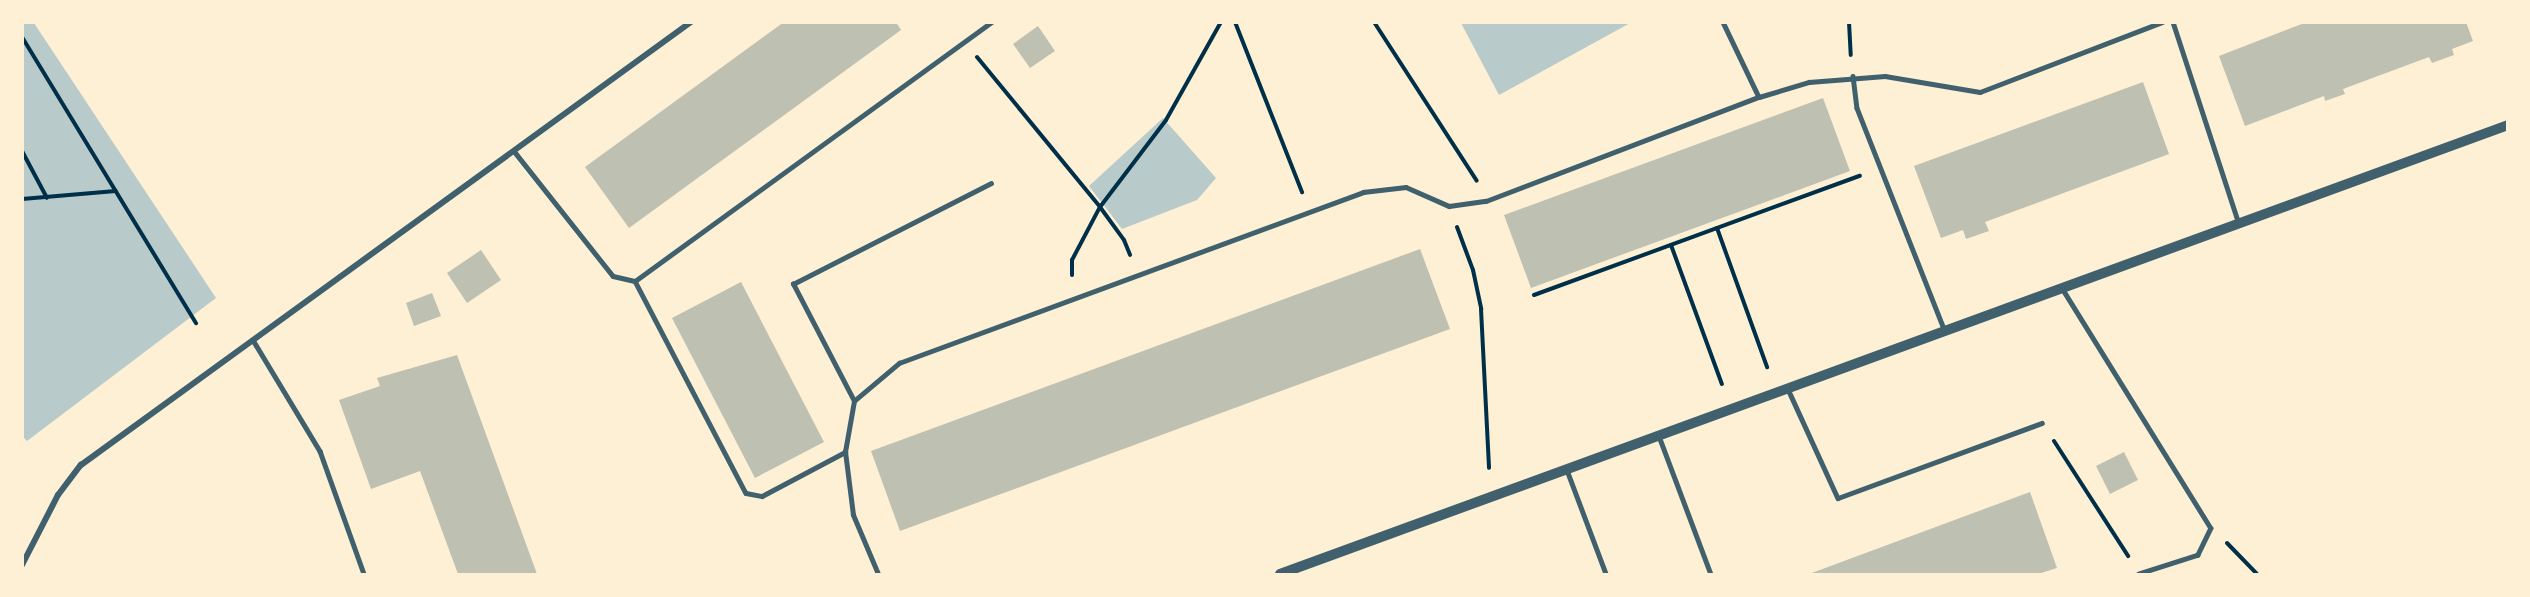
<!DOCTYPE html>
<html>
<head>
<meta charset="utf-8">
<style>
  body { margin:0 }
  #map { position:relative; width:2530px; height:597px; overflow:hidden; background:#fdf0d5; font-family:"IBM Plex Sans",sans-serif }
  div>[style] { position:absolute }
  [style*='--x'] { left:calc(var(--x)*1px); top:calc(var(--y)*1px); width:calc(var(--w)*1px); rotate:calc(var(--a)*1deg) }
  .green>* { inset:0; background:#b9caca }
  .building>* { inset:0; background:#bec0b2 }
  .path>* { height:4px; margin:-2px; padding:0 2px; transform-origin:2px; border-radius:2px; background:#003049 }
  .service>* { height:4.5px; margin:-2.25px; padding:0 2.25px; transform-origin:2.25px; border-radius:2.25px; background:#3f606c }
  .minor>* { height:6px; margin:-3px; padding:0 3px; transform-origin:3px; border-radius:3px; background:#3f606c }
  .tertiary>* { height:10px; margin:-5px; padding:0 5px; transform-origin:5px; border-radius:5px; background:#3f606c }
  span { translate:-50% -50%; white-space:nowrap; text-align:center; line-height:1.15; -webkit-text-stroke:4.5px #fdf0d5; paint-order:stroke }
  .frame { position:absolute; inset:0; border:24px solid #fdf0d5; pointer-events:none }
</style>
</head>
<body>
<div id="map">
  <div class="green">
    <div style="clip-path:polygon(1632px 22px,1499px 95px,1461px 23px,1461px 22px)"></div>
    <div style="clip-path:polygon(22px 23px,34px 23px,216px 298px,27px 441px,22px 436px)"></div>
    <div style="clip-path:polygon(1163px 118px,1216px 178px,1197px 200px,1122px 229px,1089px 186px)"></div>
  </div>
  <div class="building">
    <div style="clip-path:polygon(784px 22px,896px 22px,901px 30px,629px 228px,585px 167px)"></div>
    <div style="clip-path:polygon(2307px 22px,2466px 22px,2473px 41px,2452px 49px,2454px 55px,2432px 63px,2429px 57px,2343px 89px,2345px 94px,2325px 101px,2324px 96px,2245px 126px,2219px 56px)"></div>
    <div style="clip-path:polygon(1038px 26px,1055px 51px,1030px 68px,1013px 44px)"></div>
    <div style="clip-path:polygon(2143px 82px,2169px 154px,1985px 222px,1989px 231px,1966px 239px,1963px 230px,1941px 238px,1914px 166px)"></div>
    <div style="clip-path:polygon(1823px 98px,1850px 171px,1531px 288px,1504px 215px)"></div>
    <div style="clip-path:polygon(1420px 249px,1450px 329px,900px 531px,871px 451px)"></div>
    <div style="clip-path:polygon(481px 250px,501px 280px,467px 303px,447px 273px)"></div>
    <div style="clip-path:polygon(741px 282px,824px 442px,755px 478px,672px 318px)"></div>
    <div style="clip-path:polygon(432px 293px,441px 316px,414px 326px,406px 303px)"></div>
    <div style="clip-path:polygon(457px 355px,537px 574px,458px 574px,420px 471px,371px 489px,339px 400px,380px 386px,377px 378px)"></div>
    <div style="clip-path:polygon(2124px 452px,2138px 480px,2110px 494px,2096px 466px)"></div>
    <div style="clip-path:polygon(2030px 492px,2057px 568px,2038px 574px,1809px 574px)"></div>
  </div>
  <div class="path">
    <div style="--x:1235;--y:22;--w:183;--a:68.5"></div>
    <div style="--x:1374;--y:22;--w:189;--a:57.1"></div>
    <div style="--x:1849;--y:22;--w:33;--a:87"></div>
    <div style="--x:22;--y:37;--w:335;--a:58.7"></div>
    <div style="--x:977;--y:57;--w:194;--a:50.6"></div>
    <div style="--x:1100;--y:207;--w:41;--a:54"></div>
    <div style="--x:1124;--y:240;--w:16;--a:68"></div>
    <div style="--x:22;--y:151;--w:53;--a:62"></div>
    <div style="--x:22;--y:199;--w:94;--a:-4.9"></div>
    <div style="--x:1457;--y:227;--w:46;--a:69.6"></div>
    <div style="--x:1473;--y:270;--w:40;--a:78"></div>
    <div style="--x:1481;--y:309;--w:159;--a:87.1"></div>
    <div style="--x:1717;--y:228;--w:148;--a:70.2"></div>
    <div style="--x:1671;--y:245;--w:148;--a:69.9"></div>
    <div style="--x:1072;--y:275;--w:15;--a:-90"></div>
    <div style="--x:1072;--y:260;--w:60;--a:-62.2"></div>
    <div style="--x:1100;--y:207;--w:109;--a:-52.8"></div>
    <div style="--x:1166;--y:120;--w:112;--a:-60.7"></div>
    <div style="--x:1534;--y:295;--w:347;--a:-20.1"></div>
    <div style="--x:2054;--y:441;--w:137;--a:57.2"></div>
    <div style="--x:2227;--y:543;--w:43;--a:45.9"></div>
  </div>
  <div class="service">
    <div style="--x:1723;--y:22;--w:83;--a:64.4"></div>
    <div style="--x:2173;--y:22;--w:213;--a:71.9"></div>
    <div style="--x:1853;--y:76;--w:32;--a:83"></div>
    <div style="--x:1857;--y:108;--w:240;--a:68.5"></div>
    <div style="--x:514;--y:151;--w:159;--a:51.6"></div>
    <div style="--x:613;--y:276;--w:23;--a:13"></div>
    <div style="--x:635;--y:281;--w:441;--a:-36"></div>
    <div style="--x:635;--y:281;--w:239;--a:62.4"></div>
    <div style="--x:746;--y:493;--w:16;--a:11"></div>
    <div style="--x:762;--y:496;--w:94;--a:-27.9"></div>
    <div style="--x:2062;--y:288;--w:282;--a:58.2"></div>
    <div style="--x:2211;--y:528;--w:30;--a:116"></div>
    <div style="--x:2198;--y:555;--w:62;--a:162.1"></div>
    <div style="--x:253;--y:340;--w:130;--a:58.9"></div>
    <div style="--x:320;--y:451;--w:131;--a:70.3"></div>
    <div style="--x:1788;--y:389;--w:120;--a:65.4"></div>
    <div style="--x:1838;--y:498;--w:217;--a:-20.2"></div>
    <div style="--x:854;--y:401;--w:132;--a:-117.5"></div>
    <div style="--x:793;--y:284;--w:222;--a:-27"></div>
    <div style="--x:1659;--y:436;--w:147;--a:69.4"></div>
    <div style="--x:1567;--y:470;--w:111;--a:69.4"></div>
    <div style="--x:878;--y:574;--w:64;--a:-113"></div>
    <div style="--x:853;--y:515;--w:64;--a:-97.2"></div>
    <div style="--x:845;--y:452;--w:52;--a:-80"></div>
    <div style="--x:854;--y:401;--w:59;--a:-40.2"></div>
    <div style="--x:899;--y:363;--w:495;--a:-20.2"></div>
    <div style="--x:1363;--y:192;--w:43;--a:-6.6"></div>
    <div style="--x:1406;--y:187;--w:47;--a:23.8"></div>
    <div style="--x:1449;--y:206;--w:37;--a:-8"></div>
    <div style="--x:1486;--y:201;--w:292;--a:-20.9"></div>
    <div style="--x:1759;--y:97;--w:52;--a:-16.7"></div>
    <div style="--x:1809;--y:82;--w:76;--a:-4.5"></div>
    <div style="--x:1885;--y:76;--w:96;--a:9.6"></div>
    <div style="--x:1980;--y:92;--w:195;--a:-21"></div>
  </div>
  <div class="minor">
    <div style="--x:22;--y:565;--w:79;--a:-62.8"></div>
    <div style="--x:58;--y:495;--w:38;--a:-53"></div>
    <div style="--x:81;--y:465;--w:754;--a:-35.99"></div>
  </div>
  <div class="tertiary">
    <div style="--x:1280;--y:574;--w:1308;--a:-20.08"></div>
  </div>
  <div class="frame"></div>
</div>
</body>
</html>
